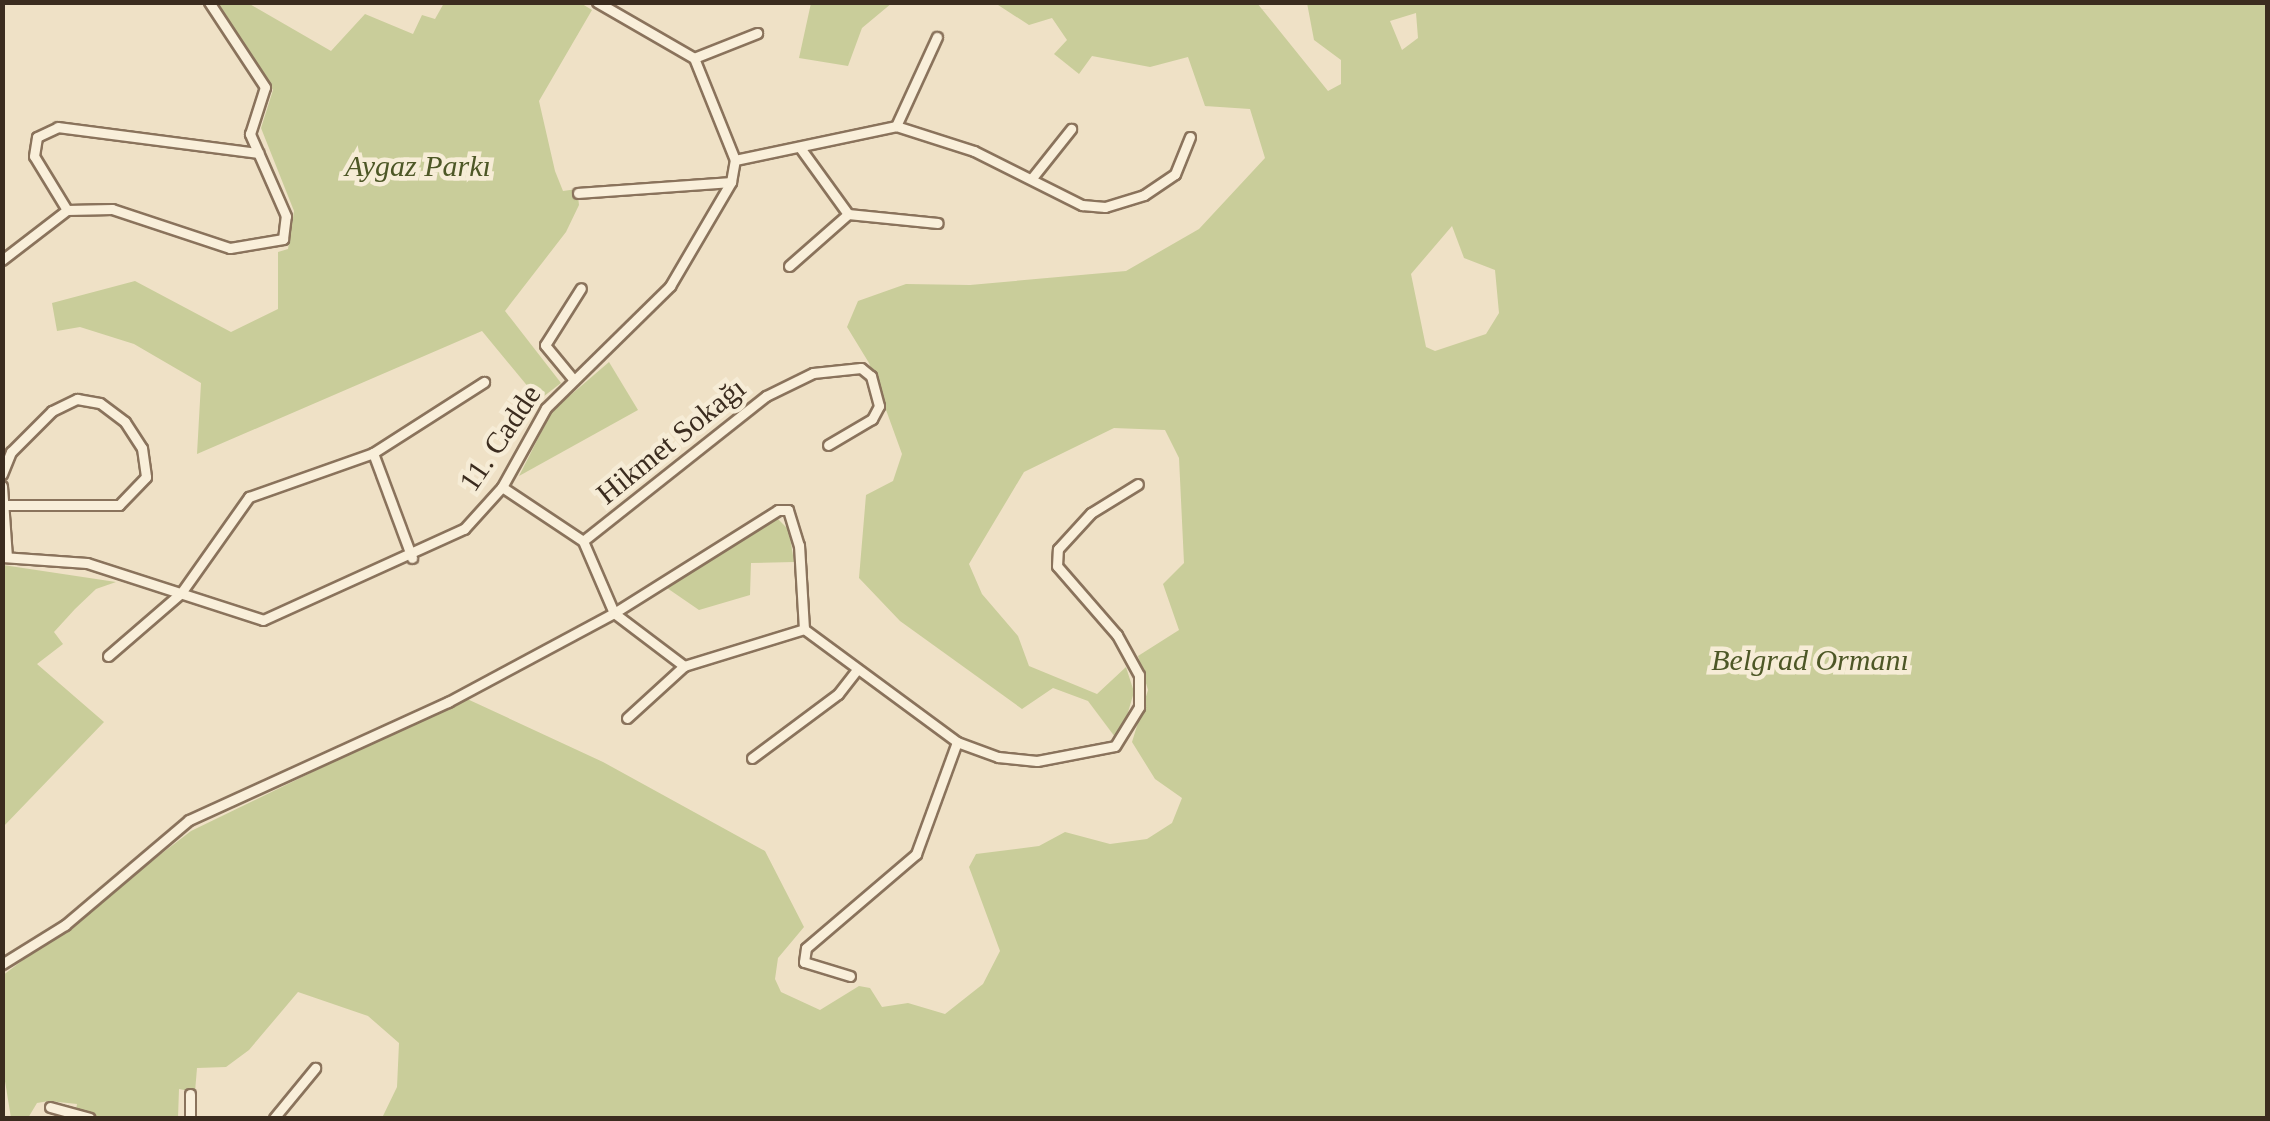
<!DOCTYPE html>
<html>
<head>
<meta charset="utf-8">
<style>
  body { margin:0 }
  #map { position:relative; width:2270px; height:1121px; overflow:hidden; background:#efe1c6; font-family:Georgia,serif }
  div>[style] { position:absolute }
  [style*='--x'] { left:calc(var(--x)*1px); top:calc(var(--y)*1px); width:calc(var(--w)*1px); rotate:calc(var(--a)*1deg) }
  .green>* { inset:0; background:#c9cd9a }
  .roads { filter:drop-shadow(2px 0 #8a735c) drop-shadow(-2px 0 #8a735c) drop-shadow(0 2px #8a735c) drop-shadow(0 -2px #8a735c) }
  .minor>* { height:9px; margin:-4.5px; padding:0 4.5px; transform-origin:4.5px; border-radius:4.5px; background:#f9efda }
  span { translate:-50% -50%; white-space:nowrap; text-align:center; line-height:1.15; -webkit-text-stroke:9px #f6ecd6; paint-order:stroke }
  .park-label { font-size:30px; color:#4d5726; font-style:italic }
  .street-label { font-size:30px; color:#3b2c1f }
  .frame { position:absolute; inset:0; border:5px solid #3b2c1f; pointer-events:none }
</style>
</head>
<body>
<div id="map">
  <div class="green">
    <div style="clip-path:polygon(579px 2px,592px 10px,539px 101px,555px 171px,563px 191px,577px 189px,579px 205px,566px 232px,505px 311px,561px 383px,539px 400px,482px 331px,197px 454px,201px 383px,134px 344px,80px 327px,57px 331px,52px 303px,135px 281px,231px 332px,278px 309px,278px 252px,288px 249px,294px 211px,261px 128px,273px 90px,216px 3px,248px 3px,331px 51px,365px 14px,413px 34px,422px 15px,435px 19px,444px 3px)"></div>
    <div style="clip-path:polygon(811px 3px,811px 2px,892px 3px,862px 28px,848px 66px,799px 58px)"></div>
    <div style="clip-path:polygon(evenodd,995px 3px,1257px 3px,1328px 91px,1341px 84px,1341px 60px,1314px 40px,1307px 3px,2267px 3px,2267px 1118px,382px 1118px,397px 1087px,399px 1043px,368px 1016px,298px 992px,249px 1050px,226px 1067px,197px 1068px,195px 1092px,179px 1089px,178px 1118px,98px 1118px,76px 1110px,77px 1104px,49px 1101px,37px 1103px,28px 1118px,11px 1118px,3px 1069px,2px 976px,191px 831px,465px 698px,603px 762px,765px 851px,804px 927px,778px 958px,775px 979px,781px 992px,820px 1010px,859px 986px,870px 988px,882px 1007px,908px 1003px,945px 1014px,983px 984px,1000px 951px,969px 867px,976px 854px,1039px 846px,1065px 832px,1110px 844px,1147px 839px,1172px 823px,1182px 798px,1155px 779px,1132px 742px,1148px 690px,1138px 656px,1179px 630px,1163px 584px,1184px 563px,1179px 458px,1165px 430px,1114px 428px,1024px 472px,969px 564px,982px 594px,1018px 636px,1029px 666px,1097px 694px,1126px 667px,1134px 692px,1121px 736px,1115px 737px,1088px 701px,1053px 688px,1022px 709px,900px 621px,859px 578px,866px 495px,893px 481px,902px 454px,869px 363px,847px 327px,858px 301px,906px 284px,970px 285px,1126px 271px,1199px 229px,1265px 158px,1250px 109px,1205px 106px,1188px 57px,1150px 67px,1092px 56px,1079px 74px,1054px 54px,1067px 40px,1052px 18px,1029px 25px,995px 3px,1416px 13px,1418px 38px,1402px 50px,1390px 21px,1416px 13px,995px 3px,1452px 226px,1464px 258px,1495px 270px,1499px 313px,1486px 334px,1435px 351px,1426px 347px,1411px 274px,1452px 226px)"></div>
    <div style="clip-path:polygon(609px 362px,638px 410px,519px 476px,552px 411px)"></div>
    <div style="clip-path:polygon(777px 518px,789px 530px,794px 562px,751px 563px,750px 595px,699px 610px,667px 588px)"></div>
    <div style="clip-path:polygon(3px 565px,116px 582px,96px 589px,75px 609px,54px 632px,63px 644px,37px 664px,104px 722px,3px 827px)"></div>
  </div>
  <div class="roads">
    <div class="minor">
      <div style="--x:597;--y:2;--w:112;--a:30"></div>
      <div style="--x:694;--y:58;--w:68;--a:-21.6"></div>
      <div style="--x:896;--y:126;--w:98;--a:-65.3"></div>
      <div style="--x:735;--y:160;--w:165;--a:-11.9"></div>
      <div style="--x:896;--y:126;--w:82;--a:17.8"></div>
      <div style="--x:974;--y:151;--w:121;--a:26.6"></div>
      <div style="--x:1082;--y:205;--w:23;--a:5"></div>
      <div style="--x:1105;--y:207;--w:41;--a:-17.1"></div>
      <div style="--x:1144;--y:195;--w:37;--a:-34"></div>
      <div style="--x:1175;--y:174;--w:40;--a:-68"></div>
      <div style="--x:1032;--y:178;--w:63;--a:-51.5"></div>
      <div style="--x:578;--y:193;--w:153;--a:-4.1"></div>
      <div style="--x:67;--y:210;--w:63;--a:-121.4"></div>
      <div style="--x:34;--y:156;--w:19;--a:-81"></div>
      <div style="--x:37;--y:137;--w:23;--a:-25"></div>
      <div style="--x:58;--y:127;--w:202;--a:7.4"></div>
      <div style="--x:848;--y:214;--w:90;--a:5.7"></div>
      <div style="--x:2;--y:260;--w:82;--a:-37.6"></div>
      <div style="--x:67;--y:210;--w:45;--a:-1.3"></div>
      <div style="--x:112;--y:209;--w:124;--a:18.3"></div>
      <div style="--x:230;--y:248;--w:54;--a:-9.6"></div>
      <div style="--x:283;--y:239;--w:23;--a:-83"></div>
      <div style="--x:286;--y:216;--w:90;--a:-113.7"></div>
      <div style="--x:250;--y:134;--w:49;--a:-72.3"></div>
      <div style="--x:265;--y:87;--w:102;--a:-123.4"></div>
      <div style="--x:789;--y:266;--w:79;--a:-41.4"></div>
      <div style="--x:848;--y:214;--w:80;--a:-125.9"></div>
      <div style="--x:573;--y:379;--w:44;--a:-129.5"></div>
      <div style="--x:545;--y:345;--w:67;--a:-57.7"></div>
      <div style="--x:373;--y:453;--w:112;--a:69.6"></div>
      <div style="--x:2;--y:474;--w:24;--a:-68"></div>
      <div style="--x:11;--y:452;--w:58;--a:-45"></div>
      <div style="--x:52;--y:411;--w:28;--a:-26"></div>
      <div style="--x:77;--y:399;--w:23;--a:10"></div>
      <div style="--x:100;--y:403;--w:31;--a:37"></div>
      <div style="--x:125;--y:422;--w:31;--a:57"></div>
      <div style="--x:142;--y:448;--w:29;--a:82"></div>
      <div style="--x:146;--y:477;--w:39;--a:134"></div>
      <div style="--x:119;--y:505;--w:114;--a:180"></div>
      <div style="--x:2;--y:486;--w:71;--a:86"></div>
      <div style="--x:502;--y:487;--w:97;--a:33.7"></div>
      <div style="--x:583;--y:541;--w:78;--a:66.7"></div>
      <div style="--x:614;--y:613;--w:88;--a:37.1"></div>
      <div style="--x:583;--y:541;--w:233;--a:-38.4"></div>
      <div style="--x:766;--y:396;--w:52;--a:-26.1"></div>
      <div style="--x:813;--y:373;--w:48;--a:-5.9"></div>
      <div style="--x:861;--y:368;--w:13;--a:39"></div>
      <div style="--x:871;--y:376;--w:31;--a:75"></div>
      <div style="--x:879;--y:406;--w:15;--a:118"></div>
      <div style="--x:872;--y:419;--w:51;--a:149.4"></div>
      <div style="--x:2;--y:557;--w:85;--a:4"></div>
      <div style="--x:87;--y:563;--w:185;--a:17.9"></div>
      <div style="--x:263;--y:620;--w:221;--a:-24.4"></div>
      <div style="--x:464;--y:529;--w:57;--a:-47.9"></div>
      <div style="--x:502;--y:487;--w:90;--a:-60.9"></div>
      <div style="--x:546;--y:408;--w:174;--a:-44.5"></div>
      <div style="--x:670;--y:286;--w:121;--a:-59.6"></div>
      <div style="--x:731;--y:182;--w:22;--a:-80"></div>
      <div style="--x:735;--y:160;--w:110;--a:-111.9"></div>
      <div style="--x:804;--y:629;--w:190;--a:36.4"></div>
      <div style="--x:957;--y:742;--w:44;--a:20.1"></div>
      <div style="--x:998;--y:757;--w:39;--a:6"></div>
      <div style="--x:1037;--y:761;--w:79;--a:-10.9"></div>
      <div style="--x:1115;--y:746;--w:46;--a:-58.4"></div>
      <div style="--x:1139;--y:707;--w:32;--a:-90"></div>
      <div style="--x:1139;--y:675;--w:46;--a:-118.8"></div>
      <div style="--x:1117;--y:635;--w:91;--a:-131"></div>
      <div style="--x:1057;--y:566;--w:17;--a:-87"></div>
      <div style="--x:1058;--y:549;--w:49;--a:-47.5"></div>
      <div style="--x:1091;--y:513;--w:55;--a:-31.7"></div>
      <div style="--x:108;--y:656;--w:96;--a:-40.8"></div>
      <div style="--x:181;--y:593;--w:118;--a:-54.7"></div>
      <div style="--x:249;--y:497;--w:132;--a:-19.5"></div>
      <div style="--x:373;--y:453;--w:132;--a:-32.6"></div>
      <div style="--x:627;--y:718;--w:77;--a:-42.4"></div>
      <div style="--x:684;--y:666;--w:126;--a:-17.1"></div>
      <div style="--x:752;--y:758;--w:107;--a:-36.7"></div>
      <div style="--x:838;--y:694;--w:31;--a:-52"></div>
      <div style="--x:2;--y:964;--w:74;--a:-31.8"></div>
      <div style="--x:65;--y:925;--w:162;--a:-40.3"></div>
      <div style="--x:189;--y:820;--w:285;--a:-24.5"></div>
      <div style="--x:448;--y:702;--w:188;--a:-28.2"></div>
      <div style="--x:614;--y:613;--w:194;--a:-32.1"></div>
      <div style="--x:778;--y:510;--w:10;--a:0"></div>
      <div style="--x:788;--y:510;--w:37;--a:73"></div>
      <div style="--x:799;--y:545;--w:84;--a:86.6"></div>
      <div style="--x:850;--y:976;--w:48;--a:-163.1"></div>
      <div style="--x:804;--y:962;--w:14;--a:-82"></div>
      <div style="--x:806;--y:948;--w:145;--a:-40.5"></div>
      <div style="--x:916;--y:854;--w:119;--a:-69.9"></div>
      <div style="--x:50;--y:1107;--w:41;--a:15.4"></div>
      <div style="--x:190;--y:1118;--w:24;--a:-90"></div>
      <div style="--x:274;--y:1118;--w:65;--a:-50.6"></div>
    </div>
  </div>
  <div class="park-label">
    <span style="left:418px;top:166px">Aygaz Parkı</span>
    <span style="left:1810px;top:660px">Belgrad Ormanı</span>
  </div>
  <div class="street-label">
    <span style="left:500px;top:438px;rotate:-56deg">11. Cadde</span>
    <span style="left:671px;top:441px;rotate:-39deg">Hikmet Sokağı</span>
  </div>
  <div class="frame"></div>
</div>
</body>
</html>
